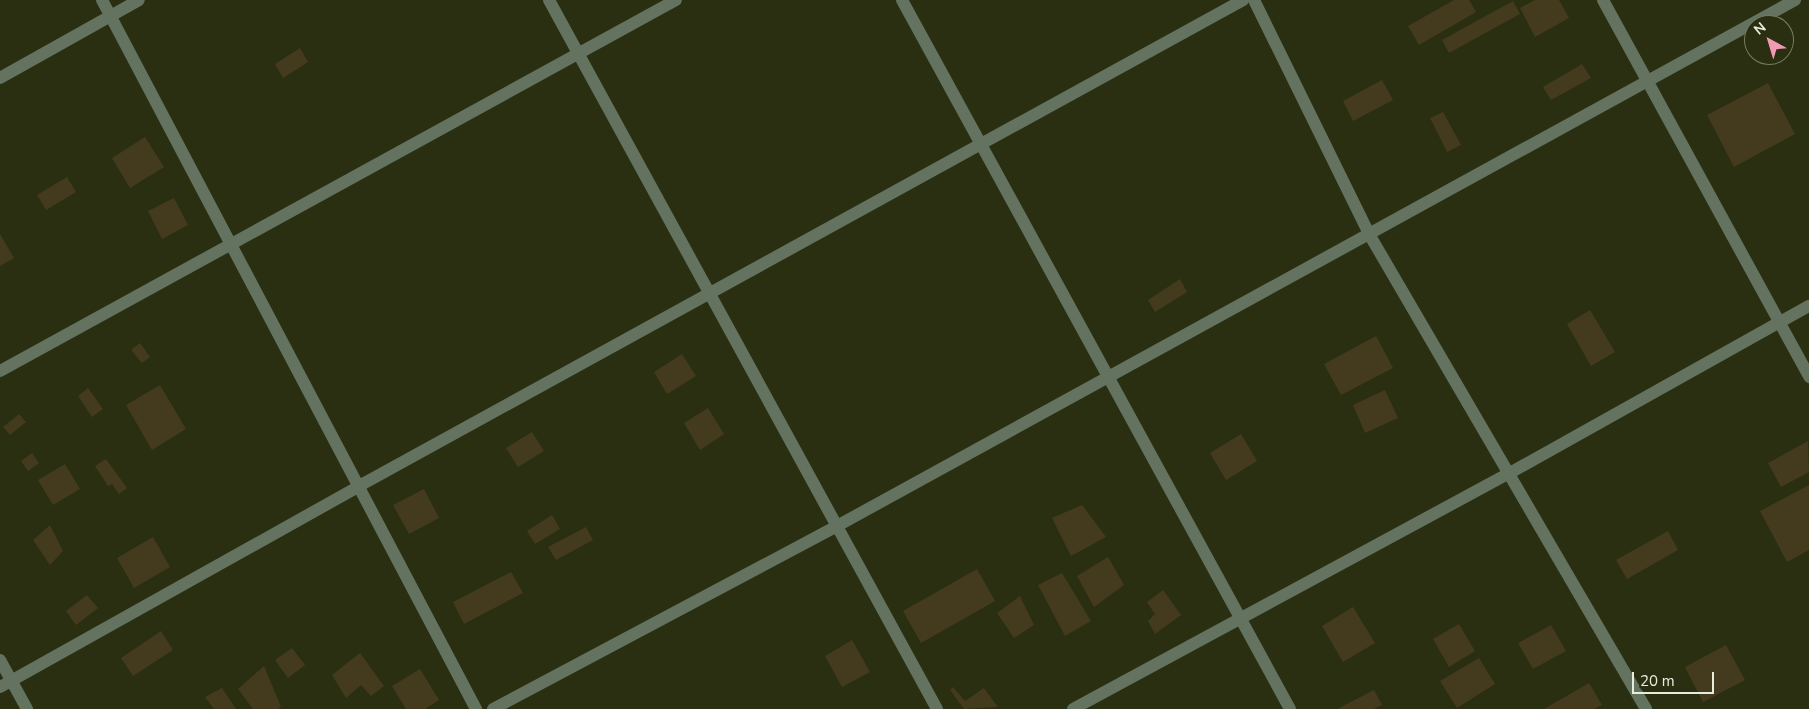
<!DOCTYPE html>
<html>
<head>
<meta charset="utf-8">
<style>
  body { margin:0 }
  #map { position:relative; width:1809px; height:709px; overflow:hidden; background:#2a2f12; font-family:"Nunito Sans",sans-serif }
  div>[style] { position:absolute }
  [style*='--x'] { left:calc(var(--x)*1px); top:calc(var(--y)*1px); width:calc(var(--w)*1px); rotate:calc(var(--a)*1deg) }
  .building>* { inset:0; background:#443b1e }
  .street>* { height:12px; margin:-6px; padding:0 6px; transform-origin:6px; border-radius:6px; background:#637360 }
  span { translate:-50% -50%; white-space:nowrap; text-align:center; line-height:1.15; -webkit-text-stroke:5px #2a2f12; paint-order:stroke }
  .north { position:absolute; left:1744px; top:15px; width:50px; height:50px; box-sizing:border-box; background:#2a2f12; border:1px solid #767b62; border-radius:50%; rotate:321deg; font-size:14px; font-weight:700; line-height:20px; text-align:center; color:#e8ecdb }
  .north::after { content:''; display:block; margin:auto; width:18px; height:22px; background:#f19ab4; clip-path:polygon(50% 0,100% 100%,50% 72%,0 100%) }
  .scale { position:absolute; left:1632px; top:672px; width:82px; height:22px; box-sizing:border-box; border:2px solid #e8ecdb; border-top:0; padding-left:6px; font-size:15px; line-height:18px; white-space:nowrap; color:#e8ecdb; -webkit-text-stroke:4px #2a2f12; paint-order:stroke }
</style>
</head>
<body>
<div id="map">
  <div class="building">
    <div style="clip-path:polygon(1454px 0,1469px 0,1476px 12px,1419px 45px,1408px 26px)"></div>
    <div style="clip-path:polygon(1535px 0,1559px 0,1569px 18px,1535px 37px,1520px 8px)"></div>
    <div style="clip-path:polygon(1513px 1px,1520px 14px,1449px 53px,1442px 40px)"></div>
    <div style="clip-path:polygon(300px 48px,308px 62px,283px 78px,275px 64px)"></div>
    <div style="clip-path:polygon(1582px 64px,1591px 78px,1551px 100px,1543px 87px)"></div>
    <div style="clip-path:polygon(1382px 80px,1393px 100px,1353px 121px,1343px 101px)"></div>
    <div style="clip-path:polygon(1768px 83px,1795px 134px,1734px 167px,1707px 115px)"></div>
    <div style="clip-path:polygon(1443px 112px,1461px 145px,1447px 152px,1430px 118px)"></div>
    <div style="clip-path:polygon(145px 137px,164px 167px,130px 188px,112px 158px)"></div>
    <div style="clip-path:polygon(67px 177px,76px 192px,46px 210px,37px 195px)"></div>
    <div style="clip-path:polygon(174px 198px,188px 225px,162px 239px,148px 211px)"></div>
    <div style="clip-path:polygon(0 234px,14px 258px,0 266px)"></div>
    <div style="clip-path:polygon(1180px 279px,1187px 292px,1155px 312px,1148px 300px)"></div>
    <div style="clip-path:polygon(1590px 310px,1615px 352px,1591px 366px,1567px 324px)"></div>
    <div style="clip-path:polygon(1376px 336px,1393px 368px,1341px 395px,1324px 364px)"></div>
    <div style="clip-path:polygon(140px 343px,150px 357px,142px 363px,131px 350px)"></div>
    <div style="clip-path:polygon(682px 354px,696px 376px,667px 394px,654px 372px)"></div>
    <div style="clip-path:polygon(160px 385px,186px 429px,152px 450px,126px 405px)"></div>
    <div style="clip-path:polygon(88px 388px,103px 409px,92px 417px,78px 396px)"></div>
    <div style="clip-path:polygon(1385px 390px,1398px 418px,1365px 433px,1353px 405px)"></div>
    <div style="clip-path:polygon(708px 408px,724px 434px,700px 450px,684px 423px)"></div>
    <div style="clip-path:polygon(19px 414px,26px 422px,10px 435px,3px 427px)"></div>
    <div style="clip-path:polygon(532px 432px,544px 451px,518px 467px,506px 448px)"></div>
    <div style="clip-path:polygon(1241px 434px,1257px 461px,1226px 480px,1210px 453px)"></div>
    <div style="clip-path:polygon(1808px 441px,1809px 472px,1781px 487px,1768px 463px)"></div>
    <div style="clip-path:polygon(32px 453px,39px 463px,28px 471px,21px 461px)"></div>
    <div style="clip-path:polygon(106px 459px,127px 488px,119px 494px,112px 484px,108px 486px,95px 466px)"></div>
    <div style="clip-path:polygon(65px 464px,80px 489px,53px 505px,38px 480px)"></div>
    <div style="clip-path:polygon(1809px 485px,1809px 550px,1787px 562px,1760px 511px)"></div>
    <div style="clip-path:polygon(424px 489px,439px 518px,409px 534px,393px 505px)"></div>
    <div style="clip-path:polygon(1082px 505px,1106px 537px,1071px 556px,1052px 518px)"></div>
    <div style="clip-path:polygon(552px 515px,560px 529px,535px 544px,527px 531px)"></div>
    <div style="clip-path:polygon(50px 525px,63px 551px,50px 565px,33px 540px)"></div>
    <div style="clip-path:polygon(586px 527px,593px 540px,556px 560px,548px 547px)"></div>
    <div style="clip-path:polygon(1668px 531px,1678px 550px,1627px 579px,1616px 560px)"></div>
    <div style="clip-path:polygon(153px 537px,170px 567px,134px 588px,117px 558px)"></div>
    <div style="clip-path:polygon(1108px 557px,1124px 585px,1094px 607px,1077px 576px)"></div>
    <div style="clip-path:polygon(977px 569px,995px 601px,921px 643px,903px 611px)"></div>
    <div style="clip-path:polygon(511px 572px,523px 593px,464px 624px,453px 602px)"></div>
    <div style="clip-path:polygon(1062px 573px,1091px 621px,1065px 636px,1038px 585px)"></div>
    <div style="clip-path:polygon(1163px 590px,1181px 615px,1155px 634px,1148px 621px,1155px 614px,1147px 602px)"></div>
    <div style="clip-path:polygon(87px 595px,98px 608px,76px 625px,66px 611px)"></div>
    <div style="clip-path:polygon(1020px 596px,1034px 625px,1014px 638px,997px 613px)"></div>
    <div style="clip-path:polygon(1353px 607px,1375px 643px,1343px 662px,1322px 626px)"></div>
    <div style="clip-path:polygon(1459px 624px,1475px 651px,1449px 667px,1433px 639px)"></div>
    <div style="clip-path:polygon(1551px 625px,1566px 651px,1533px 669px,1518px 643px)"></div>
    <div style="clip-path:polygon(161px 631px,173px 650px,133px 676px,121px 658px)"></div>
    <div style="clip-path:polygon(852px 640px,870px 672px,842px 687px,825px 656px)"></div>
    <div style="clip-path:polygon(1726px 645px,1745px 680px,1703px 702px,1685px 667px)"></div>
    <div style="clip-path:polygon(292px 648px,305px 665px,288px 678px,275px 660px)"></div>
    <div style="clip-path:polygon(360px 653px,384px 686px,371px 696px,361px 685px,346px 698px,332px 675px)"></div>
    <div style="clip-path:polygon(1479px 658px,1495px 684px,1457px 708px,1440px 681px)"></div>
    <div style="clip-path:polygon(264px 666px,281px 707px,278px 709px,253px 709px,238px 689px)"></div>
    <div style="clip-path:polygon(420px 669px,439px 700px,425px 709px,406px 709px,392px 686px)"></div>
    <div style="clip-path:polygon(1589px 683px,1602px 705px,1594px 709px,1544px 709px)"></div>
    <div style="clip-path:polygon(953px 687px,965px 701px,984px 688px,998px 707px,964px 709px,950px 690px)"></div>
    <div style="clip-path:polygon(222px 688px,236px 709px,214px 709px,205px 697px)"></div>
    <div style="clip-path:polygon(1374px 690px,1382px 705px,1374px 709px,1337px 709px)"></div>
  </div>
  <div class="street">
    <div style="--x:102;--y:0;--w:802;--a:62.19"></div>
    <div style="--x:549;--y:0;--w:808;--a:61.31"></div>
    <div style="--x:902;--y:0;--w:808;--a:61.31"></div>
    <div style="--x:1254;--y:0;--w:261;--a:63.8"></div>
    <div style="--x:1369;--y:234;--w:550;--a:59.75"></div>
    <div style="--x:1603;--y:0;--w:430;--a:61.3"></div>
    <div style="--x:0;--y:78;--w:159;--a:-29.3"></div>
    <div style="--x:0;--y:371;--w:771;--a:-28.76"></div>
    <div style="--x:0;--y:660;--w:56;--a:61.1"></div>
    <div style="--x:0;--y:687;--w:411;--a:-29.2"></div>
    <div style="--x:359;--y:486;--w:1009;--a:-28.8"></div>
    <div style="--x:493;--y:709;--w:390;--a:-28"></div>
    <div style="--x:837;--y:526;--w:1093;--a:-28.77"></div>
    <div style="--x:1073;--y:709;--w:494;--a:-28.4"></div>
    <div style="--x:1508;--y:474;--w:345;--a:-29.2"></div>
  </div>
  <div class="north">N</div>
  <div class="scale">20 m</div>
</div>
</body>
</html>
